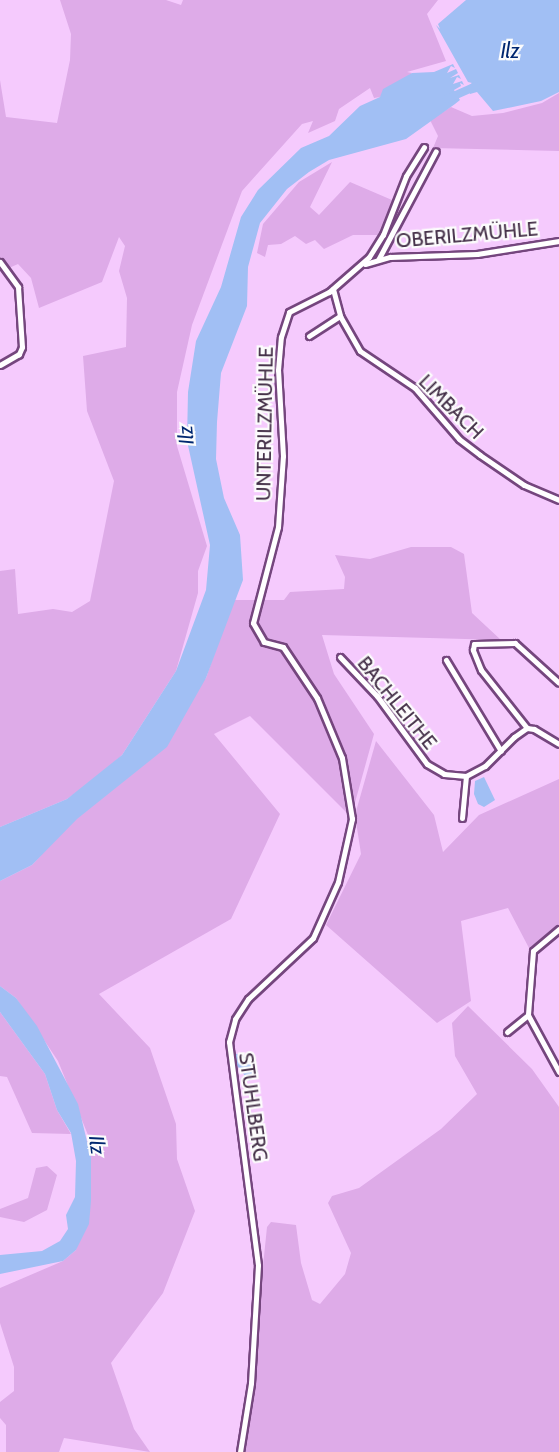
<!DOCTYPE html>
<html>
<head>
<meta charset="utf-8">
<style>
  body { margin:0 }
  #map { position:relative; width:559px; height:1452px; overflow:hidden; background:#f5cafd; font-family:Cabin,sans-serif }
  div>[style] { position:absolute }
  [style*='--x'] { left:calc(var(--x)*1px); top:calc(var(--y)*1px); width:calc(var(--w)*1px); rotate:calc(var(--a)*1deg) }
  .green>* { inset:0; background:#deabe8 }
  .water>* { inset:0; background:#a1bff4 }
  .river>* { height:8px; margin:-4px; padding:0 4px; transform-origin:4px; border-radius:4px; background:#a1bff4 }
  .roads { filter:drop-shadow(2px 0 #75467e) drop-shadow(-2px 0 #75467e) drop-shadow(0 2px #75467e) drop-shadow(0 -2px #75467e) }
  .street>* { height:5px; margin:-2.5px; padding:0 2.5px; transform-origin:2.5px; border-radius:2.5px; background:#fff }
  span { translate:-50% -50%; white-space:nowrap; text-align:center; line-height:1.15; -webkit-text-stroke:4.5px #fcfcfc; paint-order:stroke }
  .street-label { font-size:20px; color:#432e47 }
  .water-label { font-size:21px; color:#002770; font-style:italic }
</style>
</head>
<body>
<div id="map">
  <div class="green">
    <div style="clip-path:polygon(60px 0,166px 0,181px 5px,183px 0,438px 0,427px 14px,446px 61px,407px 72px,412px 73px,380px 97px,374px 98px,370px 88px,339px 109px,335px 121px,308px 133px,313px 121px,302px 124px,242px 191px,192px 325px,177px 392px,177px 446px,207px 546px,198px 571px,198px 593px,176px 671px,122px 755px,98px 777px,67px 799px,0 827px,0 571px,15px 569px,18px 614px,53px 609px,72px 612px,90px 601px,114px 481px,87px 411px,83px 356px,126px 347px,127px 298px,119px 271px,125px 246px,119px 237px,102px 282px,39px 308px,31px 278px,18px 264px,9px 268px,0 259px,0 80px,6px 117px,57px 123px,70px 60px,71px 34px)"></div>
    <div style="clip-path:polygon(559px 93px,559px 151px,433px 148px,438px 136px,430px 120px,451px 107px,472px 116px,503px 113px,542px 103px)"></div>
    <div style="clip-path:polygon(332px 162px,310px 207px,319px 215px,350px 182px,392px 200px,381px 235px,353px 235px,324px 249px,315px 240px,306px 244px,295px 236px,281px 244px,268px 245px,265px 257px,257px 253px,263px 224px,299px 182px)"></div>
    <div style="clip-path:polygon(411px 547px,451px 547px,464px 554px,472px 613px,501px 640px,322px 635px,334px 674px,374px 734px,351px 817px,250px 716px,214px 734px,280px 814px,231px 919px,99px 994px,150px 1048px,176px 1124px,177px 1159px,195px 1211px,163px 1293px,111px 1363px,134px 1429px,150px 1452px,64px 1438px,59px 1452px,6px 1452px,6px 1425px,0 1418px,0 1402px,14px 1391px,14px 1367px,0 1323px,0 1288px,63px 1261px,76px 1250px,88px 1135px,58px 1061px,16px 998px,0 986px,0 881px,32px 865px,206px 678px,233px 600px,284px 600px,290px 592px,344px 589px,345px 577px,335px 555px,370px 559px)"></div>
    <div style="clip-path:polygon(376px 741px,434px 815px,443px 852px,479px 815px,559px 779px,559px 926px,529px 948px,508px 908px,461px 921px,471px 1001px,437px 1023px,326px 925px,361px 854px,355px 815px)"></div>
    <div style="clip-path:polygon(468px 1006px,532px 1069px,559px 1107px,559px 1452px,244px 1452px,267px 1227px,271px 1222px,296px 1225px,301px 1263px,312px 1300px,320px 1304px,345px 1274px,351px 1253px,328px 1203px,332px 1196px,359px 1188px,441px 1129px,477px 1094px,455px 1056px,452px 1023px)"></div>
    <div style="clip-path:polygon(0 1012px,45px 1074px,57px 1110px,71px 1134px,32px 1133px,7px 1077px,0 1076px)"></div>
    <div style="clip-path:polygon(47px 1166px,57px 1175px,47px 1210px,24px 1222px,0 1217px,0 1209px,28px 1198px,36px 1168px)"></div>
  </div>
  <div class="water">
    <div style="clip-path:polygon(466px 0,559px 0,559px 92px,541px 101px,493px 111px,477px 92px,470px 94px,467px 87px,472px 83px,468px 82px,436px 25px,440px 29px,438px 24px)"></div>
    <div style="clip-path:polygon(453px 64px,455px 68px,451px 66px,447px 73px,456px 69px,458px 73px,450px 78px,459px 75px,461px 79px,457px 77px,453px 84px,462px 81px,464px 85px,460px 83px,461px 86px,454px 90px,460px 100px,455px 104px,406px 139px,329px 160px,309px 172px,287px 189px,260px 223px,248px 267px,247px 306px,221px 373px,217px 422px,216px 459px,224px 498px,240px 535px,243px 580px,206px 678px,167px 747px,77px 819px,32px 865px,0 881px,0 827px,67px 799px,122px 755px,176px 671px,206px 590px,210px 545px,187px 441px,188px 392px,196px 341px,221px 287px,241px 217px,258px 190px,301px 148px,329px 136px,360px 106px,380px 97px,383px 89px,412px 73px,434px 72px)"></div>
    <div style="clip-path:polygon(484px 777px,495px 800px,484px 807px,478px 804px,474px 794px,475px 781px)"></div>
    <div style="clip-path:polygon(0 986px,16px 998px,37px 1026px,78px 1104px,91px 1158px,91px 1201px,89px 1224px,76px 1250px,63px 1261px,0 1274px,0 1255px,42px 1251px,60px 1241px,68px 1229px,66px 1215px,75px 1197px,76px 1161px,71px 1133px,57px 1110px,45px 1074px,0 1012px)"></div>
    <div style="clip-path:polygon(234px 1053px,248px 1058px,258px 1072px,249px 1081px,235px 1063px)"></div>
  </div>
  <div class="river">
    <div style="--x:447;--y:99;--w:32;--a:-24"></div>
  </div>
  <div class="roads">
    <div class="street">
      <div style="--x:378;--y:260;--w:123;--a:-62"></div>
      <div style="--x:0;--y:262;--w:31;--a:54"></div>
      <div style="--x:18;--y:287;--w:60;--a:86.2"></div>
      <div style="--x:22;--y:347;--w:8;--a:113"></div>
      <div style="--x:19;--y:354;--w:22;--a:150"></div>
      <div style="--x:365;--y:264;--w:26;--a:-16"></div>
      <div style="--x:390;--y:257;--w:87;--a:-2"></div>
      <div style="--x:477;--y:254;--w:83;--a:-9"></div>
      <div style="--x:333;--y:289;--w:28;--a:75"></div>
      <div style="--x:340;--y:316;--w:40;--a:60.3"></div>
      <div style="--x:360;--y:351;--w:66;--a:33.9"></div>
      <div style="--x:415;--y:388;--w:67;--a:49.2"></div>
      <div style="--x:459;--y:439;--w:26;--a:37"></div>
      <div style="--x:480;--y:455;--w:53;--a:34.3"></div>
      <div style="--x:524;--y:485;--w:38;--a:23"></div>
      <div style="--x:309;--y:336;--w:37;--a:-33"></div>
      <div style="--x:340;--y:657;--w:54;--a:46.5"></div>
      <div style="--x:377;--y:696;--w:84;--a:53.7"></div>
      <div style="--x:427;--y:764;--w:20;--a:30"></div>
      <div style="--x:444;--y:774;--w:22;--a:5"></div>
      <div style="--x:446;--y:660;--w:106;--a:58.9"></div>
      <div style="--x:527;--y:728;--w:74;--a:-128.4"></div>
      <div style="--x:481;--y:670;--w:22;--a:-112"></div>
      <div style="--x:473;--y:650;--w:6;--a:-81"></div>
      <div style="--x:474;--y:644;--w:41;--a:-1.4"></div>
      <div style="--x:515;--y:643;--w:59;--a:42.3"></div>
      <div style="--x:462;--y:818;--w:42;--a:-84.6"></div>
      <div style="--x:466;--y:776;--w:21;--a:-28"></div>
      <div style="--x:485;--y:766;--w:41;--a:-45"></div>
      <div style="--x:514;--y:737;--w:16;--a:-35"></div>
      <div style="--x:527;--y:728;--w:7;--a:8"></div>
      <div style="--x:534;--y:729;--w:29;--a:31"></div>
      <div style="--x:559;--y:929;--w:34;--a:140"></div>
      <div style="--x:533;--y:951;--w:64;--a:94.5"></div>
      <div style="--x:528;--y:1015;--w:65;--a:61.5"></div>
      <div style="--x:507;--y:1032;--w:27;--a:-39"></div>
      <div style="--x:240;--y:1452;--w:70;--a:-80.9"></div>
      <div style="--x:251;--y:1383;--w:118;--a:-86.6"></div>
      <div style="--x:258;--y:1265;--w:225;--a:-97.4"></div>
      <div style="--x:229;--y:1042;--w:24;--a:-75"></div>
      <div style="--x:235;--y:1019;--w:24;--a:-57"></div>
      <div style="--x:248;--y:999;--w:89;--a:-43.2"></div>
      <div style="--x:313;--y:938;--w:61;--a:-65.9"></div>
      <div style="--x:338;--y:882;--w:65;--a:-77.5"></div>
      <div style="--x:352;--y:819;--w:62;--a:-99.3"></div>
      <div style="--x:342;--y:758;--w:65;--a:-112.6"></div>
      <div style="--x:317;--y:698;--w:61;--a:-123.7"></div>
      <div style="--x:283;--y:647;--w:20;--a:-165"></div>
      <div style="--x:264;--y:642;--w:22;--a:-120"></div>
      <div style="--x:253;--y:623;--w:99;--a:-75.4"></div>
      <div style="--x:278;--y:527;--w:71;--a:-86"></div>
      <div style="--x:283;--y:456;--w:86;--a:-93.3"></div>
      <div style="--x:278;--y:370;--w:33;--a:-85"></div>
      <div style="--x:281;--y:337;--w:26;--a:-72"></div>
      <div style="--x:289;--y:312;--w:45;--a:-26.6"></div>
      <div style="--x:329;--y:292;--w:53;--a:-41.2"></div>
      <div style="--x:369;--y:257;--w:26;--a:-58"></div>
      <div style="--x:383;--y:235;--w:63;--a:-68.7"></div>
      <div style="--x:406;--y:176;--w:34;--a:-58"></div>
    </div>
  </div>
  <div class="street-label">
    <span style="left:467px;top:235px;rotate:-5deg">OBERILZMÜHLE</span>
    <span style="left:451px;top:407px;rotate:45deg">LIMBACH</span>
    <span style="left:265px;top:424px;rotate:-89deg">UNTERILZMÜHLE</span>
    <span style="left:397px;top:703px;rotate:51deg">BACHLEITHE</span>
    <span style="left:253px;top:1107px;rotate:82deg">STUHLBERG</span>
  </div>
  <div class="water-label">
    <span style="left:510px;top:51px">Ilz</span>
    <span style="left:186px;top:435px;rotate:-95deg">Ilz</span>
    <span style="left:97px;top:1145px;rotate:83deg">Ilz</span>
  </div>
</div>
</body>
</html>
